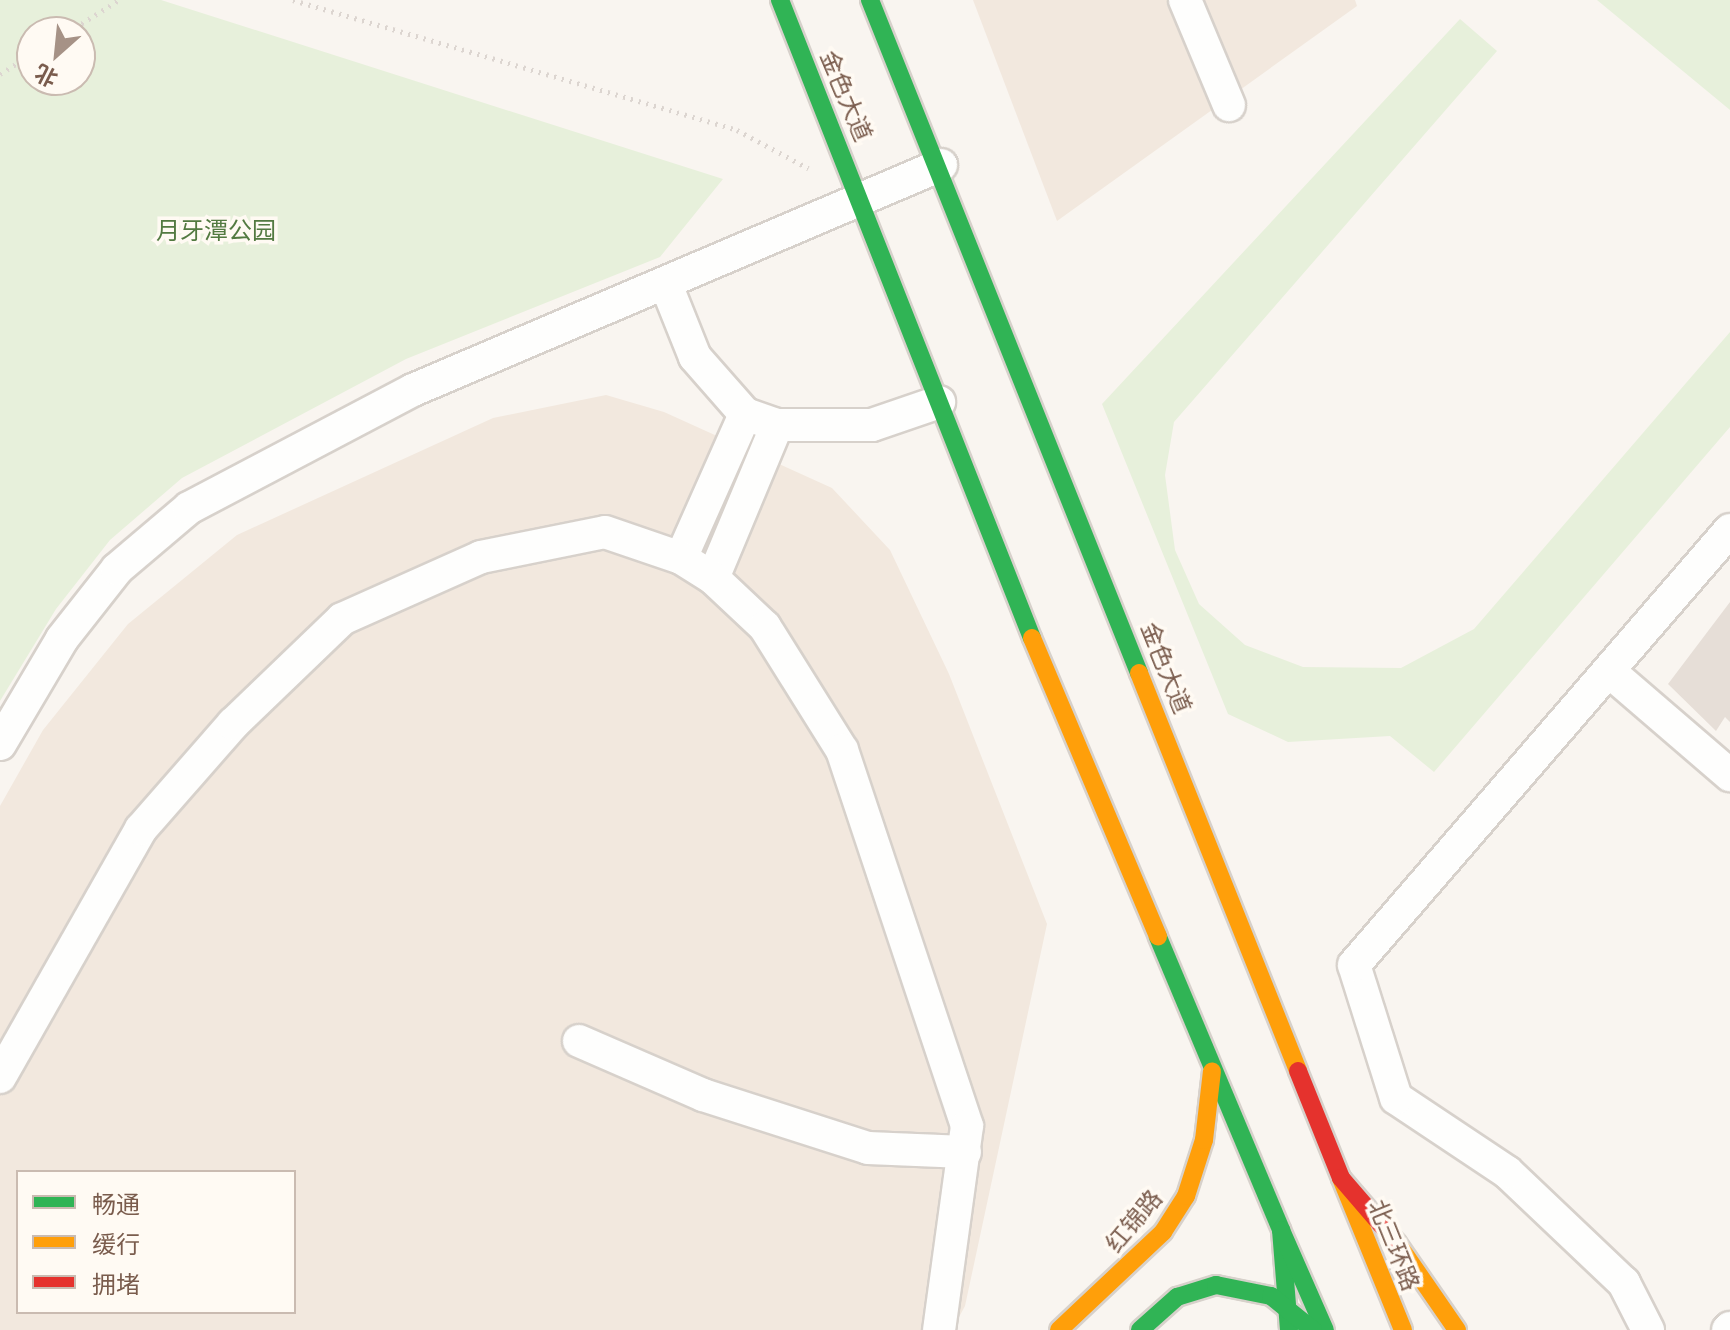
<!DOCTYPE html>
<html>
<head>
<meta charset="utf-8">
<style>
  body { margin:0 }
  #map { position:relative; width:1730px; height:1330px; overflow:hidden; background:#f9f5f0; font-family:"Space Grotesk","Noto Sans SC",sans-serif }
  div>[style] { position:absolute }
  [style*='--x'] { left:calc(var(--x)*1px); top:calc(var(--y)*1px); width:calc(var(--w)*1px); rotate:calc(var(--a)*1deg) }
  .residential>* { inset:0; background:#f2e8de }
  .green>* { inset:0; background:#e7f0db }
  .building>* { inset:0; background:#e6ded7 }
  .path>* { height:5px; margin-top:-2.5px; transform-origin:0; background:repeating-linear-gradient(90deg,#dcd5d0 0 2px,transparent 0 8px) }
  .roads { filter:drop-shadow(2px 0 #d7d1cb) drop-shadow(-2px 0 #d7d1cb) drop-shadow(0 2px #d7d1cb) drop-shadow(0 -2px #d7d1cb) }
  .street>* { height:32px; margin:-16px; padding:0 16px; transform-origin:16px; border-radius:16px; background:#fefefd }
  .fast>* { height:18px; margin:-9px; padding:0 9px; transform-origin:9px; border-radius:9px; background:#30b455 }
  .slow>* { height:18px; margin:-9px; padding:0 9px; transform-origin:9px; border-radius:9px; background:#ff9f0a }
  .jam>* { height:18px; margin:-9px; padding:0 9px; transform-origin:9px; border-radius:9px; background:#e5322d }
  span { translate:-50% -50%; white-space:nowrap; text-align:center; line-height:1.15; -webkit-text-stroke:7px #fffaf3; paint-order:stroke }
  .street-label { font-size:24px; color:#7a5c4d }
  .park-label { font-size:24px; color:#537a41 }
  .legend { position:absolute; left:16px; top:1170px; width:280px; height:144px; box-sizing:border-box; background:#fffaf3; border:2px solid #cabbb1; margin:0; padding:10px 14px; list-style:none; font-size:24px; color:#7a5c4d }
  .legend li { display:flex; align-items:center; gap:16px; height:40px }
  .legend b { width:40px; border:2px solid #cabbb1 }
  .north { position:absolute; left:16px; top:16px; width:80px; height:80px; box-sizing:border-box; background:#fffaf3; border:2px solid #cabbb1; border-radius:50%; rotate:207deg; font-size:22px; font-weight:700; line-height:32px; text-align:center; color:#7a5c4d }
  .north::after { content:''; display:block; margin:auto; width:28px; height:36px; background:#a69286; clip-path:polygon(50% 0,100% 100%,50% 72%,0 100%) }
</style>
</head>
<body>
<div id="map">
  <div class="residential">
    <div style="clip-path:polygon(973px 0,1355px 0,1357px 6px,1057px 221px)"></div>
    <div style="clip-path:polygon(evenodd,606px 395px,664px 412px,832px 488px,890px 550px,949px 674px,1047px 924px,965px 1306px,952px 1330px,0 1330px,0 806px,43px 730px,128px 624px,237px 535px,493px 418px,606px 395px,18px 1172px,294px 1172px,294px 1312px,18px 1312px,18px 1172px)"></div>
  </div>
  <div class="green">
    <div style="clip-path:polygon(evenodd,0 0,161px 0,723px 179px,660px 257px,406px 359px,182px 478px,110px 540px,56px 609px,0 701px,0 0,32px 32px,80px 32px,80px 80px,32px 80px,32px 32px)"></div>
    <div style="clip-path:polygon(1597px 0,1730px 0,1730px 110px,1649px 43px)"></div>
    <div style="clip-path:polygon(1460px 19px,1497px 51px,1174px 422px,1165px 475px,1175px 550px,1199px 604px,1245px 645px,1303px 667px,1401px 668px,1474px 629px,1730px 332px,1730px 427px,1434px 772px,1390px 736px,1288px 742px,1228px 714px,1102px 404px)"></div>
  </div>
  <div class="building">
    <div style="clip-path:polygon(1730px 602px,1730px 722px,1725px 717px,1716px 731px,1668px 684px)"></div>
  </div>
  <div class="path">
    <div style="--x:293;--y:0;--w:463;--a:16.3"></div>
    <div style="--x:737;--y:130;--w:81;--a:28.2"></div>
    <div style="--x:68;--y:32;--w:60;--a:-32.1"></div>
    <div style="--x:0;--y:74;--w:38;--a:-32"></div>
  </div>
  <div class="roads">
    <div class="street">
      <div style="--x:1185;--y:0;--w:114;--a:67.3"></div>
      <div style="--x:667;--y:287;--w:75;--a:68.2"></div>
      <div style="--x:695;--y:357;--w:76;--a:48.7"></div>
      <div style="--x:745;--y:414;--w:34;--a:19"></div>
      <div style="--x:777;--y:425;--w:95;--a:0"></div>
      <div style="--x:872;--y:425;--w:71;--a:-18.9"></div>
      <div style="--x:681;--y:558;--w:158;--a:-66"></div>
      <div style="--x:713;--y:578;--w:166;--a:-67.3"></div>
      <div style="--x:1609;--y:671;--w:160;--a:40.7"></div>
      <div style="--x:0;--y:744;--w:122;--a:-59.4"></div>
      <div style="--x:62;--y:639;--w:89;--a:-51.8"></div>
      <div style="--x:117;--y:569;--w:94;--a:-40.3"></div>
      <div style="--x:189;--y:508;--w:253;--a:-27.8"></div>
      <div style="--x:413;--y:390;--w:574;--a:-23.08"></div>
      <div style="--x:579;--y:1041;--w:135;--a:23.5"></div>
      <div style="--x:703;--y:1095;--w:173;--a:17.8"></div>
      <div style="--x:868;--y:1148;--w:97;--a:2.4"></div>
      <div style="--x:0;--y:1077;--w:285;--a:-60.4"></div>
      <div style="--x:141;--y:829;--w:140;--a:-48.8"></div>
      <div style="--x:233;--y:724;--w:151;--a:-43.9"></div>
      <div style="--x:342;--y:619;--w:152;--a:-24"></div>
      <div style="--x:481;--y:557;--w:126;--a:-11.4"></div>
      <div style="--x:605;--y:532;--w:80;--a:18.9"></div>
      <div style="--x:681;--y:558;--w:38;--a:32"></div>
      <div style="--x:713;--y:578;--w:71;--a:43.3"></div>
      <div style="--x:765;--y:627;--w:145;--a:58"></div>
      <div style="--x:842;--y:750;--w:396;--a:71.6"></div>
      <div style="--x:967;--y:1126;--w:206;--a:97.8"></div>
      <div style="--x:1648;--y:1330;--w:53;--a:-117.1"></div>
      <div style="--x:1624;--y:1283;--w:161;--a:-136.5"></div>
      <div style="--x:1507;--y:1172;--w:133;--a:-146.3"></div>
      <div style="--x:1396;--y:1098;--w:139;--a:-107.5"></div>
      <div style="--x:1354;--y:965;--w:575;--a:-49.16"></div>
      <div style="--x:1728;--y:1330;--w:3;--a:-45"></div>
    </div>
    <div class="fast">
      <div style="--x:780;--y:0;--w:686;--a:68.45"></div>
      <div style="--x:870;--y:0;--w:725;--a:68.21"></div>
      <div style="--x:1158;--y:937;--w:318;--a:67.2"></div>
      <div style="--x:1281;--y:1230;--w:100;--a:85.4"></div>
      <div style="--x:1281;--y:1230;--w:109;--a:66.3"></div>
      <div style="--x:1140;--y:1330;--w:50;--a:-41.7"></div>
      <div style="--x:1177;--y:1297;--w:41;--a:-17.1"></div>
      <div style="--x:1216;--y:1285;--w:56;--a:11.3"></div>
      <div style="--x:1271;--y:1296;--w:54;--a:39"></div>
    </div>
    <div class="slow">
      <div style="--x:1032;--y:638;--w:324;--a:67.1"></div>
      <div style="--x:1139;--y:673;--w:429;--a:68.2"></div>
      <div style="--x:1341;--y:1178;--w:164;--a:67.8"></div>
      <div style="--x:1397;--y:1243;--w:106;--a:55.4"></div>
      <div style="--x:1059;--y:1330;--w:143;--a:-43.3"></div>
      <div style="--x:1163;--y:1232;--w:43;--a:-57.4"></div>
      <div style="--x:1186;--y:1196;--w:59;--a:-72.2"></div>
      <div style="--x:1204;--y:1140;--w:69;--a:-83.4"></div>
    </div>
    <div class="jam">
      <div style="--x:1298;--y:1071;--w:115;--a:68.1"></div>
      <div style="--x:1341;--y:1178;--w:86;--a:49.3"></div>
    </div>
  </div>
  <div class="street-label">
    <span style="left:846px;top:96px;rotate:67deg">金色大道</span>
    <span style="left:1166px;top:668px;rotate:68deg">金色大道</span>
    <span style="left:1134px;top:1221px;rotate:-50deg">红锦路</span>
    <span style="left:1394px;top:1245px;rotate:68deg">北三环路</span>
  </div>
  <div class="park-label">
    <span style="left:216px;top:231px">月牙潭公园</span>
  </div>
  <ul class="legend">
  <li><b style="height:10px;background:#30b455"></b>畅通</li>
  <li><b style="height:10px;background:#ff9f0a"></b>缓行</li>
  <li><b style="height:10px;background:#e5322d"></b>拥堵</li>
  </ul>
  <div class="north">北</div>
</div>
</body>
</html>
